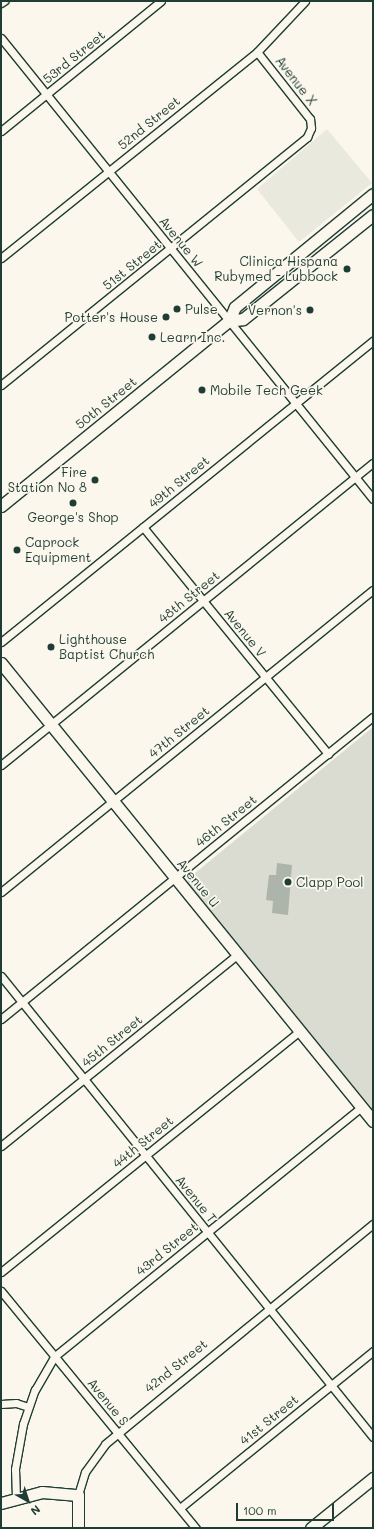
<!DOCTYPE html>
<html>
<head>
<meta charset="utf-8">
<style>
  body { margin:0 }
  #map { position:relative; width:374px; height:1529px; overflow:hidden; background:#fbf7ec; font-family:Mali,sans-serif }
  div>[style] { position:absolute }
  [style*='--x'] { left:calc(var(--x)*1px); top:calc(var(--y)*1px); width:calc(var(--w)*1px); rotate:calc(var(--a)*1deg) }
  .built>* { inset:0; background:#eae9de }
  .green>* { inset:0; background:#dbdcd1 }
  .water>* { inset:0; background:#adb4aa }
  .roads { filter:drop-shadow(1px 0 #1f3d34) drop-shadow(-1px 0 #1f3d34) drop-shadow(0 1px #1f3d34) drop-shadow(0 -1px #1f3d34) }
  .street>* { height:7px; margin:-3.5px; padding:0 3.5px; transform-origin:3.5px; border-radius:3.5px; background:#fbf7ec }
  .secondary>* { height:11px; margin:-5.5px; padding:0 5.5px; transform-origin:5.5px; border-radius:5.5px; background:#fbf7ec }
  .dots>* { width:11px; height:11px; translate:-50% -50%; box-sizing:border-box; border:2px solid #fbf7ec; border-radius:50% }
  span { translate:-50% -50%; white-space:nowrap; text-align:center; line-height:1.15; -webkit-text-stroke:3.5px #fbf7ec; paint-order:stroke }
  .street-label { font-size:13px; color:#1f3d34 }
  .poi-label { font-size:13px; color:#1f3d34 }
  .right { translate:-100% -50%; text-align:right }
  .left { translate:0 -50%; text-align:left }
  .frame { position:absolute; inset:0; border:2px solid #1f3d34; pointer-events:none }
  .north { position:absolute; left:8px; top:1481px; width:40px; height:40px; -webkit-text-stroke:3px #fbf7ec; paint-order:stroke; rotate:141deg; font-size:11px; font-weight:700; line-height:16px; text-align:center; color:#1f3d34 }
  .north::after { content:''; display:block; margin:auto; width:14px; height:18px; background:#1f3d34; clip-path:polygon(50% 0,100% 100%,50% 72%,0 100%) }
  .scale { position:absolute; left:236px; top:1503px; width:98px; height:18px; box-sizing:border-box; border:2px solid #1f3d34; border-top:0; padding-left:5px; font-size:12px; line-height:14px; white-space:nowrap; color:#1f3d34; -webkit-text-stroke:3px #fbf7ec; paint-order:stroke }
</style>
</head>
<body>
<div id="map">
  <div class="built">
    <div style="clip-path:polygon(327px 129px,372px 183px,299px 242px,257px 189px)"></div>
  </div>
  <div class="green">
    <div style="clip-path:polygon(373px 727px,373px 1111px,187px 882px,189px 878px)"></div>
  </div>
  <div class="water">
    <div style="clip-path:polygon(277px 863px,292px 865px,288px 915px,272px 913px,273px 901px,266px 900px,269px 875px,276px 875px)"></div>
  </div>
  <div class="roads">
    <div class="street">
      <div style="--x:1;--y:3;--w:4;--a:-34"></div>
      <div style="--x:1;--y:38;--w:592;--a:51.1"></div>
      <div style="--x:1;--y:131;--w:206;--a:-39.1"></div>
      <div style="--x:1;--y:258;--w:329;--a:-38.8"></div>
      <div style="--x:257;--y:52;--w:70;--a:-46.7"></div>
      <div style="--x:1;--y:385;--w:394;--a:-39"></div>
      <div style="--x:307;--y:137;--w:10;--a:-66"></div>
      <div style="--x:311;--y:128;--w:9;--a:-96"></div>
      <div style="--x:310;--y:119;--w:85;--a:-128.3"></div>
      <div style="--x:143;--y:527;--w:293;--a:50.8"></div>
      <div style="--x:1;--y:642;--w:479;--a:-39"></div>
      <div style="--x:1;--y:765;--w:479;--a:-39.1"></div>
      <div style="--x:1;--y:892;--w:479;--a:-39.1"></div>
      <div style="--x:1;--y:976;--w:592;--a:51.1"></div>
      <div style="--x:1;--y:1019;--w:479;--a:-39.1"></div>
      <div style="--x:1;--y:1146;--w:305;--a:-39"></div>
      <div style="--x:1;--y:1272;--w:384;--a:-38.9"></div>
      <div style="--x:1;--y:1291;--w:307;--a:50.6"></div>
      <div style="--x:1;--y:1404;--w:15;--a:-4"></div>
      <div style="--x:16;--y:1403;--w:13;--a:18"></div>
      <div style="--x:78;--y:1495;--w:24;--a:-73"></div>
      <div style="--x:85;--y:1472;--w:34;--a:-54"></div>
      <div style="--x:105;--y:1444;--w:347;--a:-39.4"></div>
      <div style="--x:16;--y:1497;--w:28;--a:-92"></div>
      <div style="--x:15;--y:1469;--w:46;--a:-79.9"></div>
      <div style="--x:23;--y:1424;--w:36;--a:-71"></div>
      <div style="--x:35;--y:1390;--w:39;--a:-60"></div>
      <div style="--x:55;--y:1356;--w:395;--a:-39.1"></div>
      <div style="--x:180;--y:1508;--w:249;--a:-39.1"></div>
    </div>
    <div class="secondary">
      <div style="--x:229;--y:321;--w:14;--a:-8"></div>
      <div style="--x:243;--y:319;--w:166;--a:-38.7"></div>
      <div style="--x:1;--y:506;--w:294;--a:-39.1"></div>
      <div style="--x:229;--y:321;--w:15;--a:-67"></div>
      <div style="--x:235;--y:307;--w:178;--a:-39.3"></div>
      <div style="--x:1;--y:663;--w:590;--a:50.92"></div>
      <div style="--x:1;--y:1503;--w:42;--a:-15"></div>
      <div style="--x:42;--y:1492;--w:36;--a:5"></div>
      <div style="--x:78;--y:1495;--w:33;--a:90"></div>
      <div style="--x:311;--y:1528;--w:80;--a:-38.9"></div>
    </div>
  </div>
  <div class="dots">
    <div style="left:347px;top:269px;background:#1f3d34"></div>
    <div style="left:177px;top:309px;background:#1f3d34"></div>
    <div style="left:310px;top:310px;background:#1f3d34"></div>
    <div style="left:166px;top:317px;background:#1f3d34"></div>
    <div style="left:152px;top:337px;background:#1f3d34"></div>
    <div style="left:202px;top:390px;background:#1f3d34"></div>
    <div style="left:95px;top:480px;background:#1f3d34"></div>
    <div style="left:73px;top:503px;background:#1f3d34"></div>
    <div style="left:17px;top:550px;background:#1f3d34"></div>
    <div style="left:51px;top:647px;background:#1f3d34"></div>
    <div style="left:288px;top:882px;background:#1f3d34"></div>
  </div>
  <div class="street-label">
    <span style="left:74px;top:57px;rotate:-39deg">53rd Street</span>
    <span style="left:296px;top:81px;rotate:52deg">Avenue X</span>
    <span style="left:149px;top:123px;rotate:-39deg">52nd Street</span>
    <span style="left:181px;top:242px;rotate:51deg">Avenue W</span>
    <span style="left:132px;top:265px;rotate:-39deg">51st Street</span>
    <span style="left:106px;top:403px;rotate:-39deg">50th Street</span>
    <span style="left:179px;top:482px;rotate:-39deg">49th Street</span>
    <span style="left:189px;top:597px;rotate:-39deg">48th Street</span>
    <span style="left:245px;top:633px;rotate:51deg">Avenue V</span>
    <span style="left:179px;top:732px;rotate:-39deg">47th Street</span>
    <span style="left:226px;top:821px;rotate:-39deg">46th Street</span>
    <span style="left:198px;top:883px;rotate:51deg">Avenue U</span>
    <span style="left:112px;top:1041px;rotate:-39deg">45th Street</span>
    <span style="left:143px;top:1142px;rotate:-39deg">44th Street</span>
    <span style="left:196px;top:1199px;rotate:51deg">Avenue T</span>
    <span style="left:167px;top:1249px;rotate:-39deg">43rd Street</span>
    <span style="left:176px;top:1366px;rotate:-39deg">42nd Street</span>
    <span style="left:108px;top:1402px;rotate:51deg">Avenue S</span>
    <span style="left:269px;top:1420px;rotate:-39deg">41st Street</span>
  </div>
  <div class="poi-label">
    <span class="right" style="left:338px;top:269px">Clinica Hispana<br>Rubymed - Lubbock</span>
    <span class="left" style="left:185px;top:309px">Pulse</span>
    <span class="right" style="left:302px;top:310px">Vernon's</span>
    <span class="right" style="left:158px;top:317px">Potter's House</span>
    <span class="left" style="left:160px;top:337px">Learn Inc.</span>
    <span class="left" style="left:210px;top:390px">Mobile Tech Geek</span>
    <span class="right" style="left:87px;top:480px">Fire<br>Station No 8</span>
    <span style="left:73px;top:517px">George's Shop</span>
    <span class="left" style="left:25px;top:550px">Caprock<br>Equipment</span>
    <span class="left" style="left:59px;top:647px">Lighthouse<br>Baptist Church</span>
    <span class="left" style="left:296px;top:882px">Clapp Pool</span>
  </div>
  <div class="frame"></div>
  <div class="north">N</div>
  <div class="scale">100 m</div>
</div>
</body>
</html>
